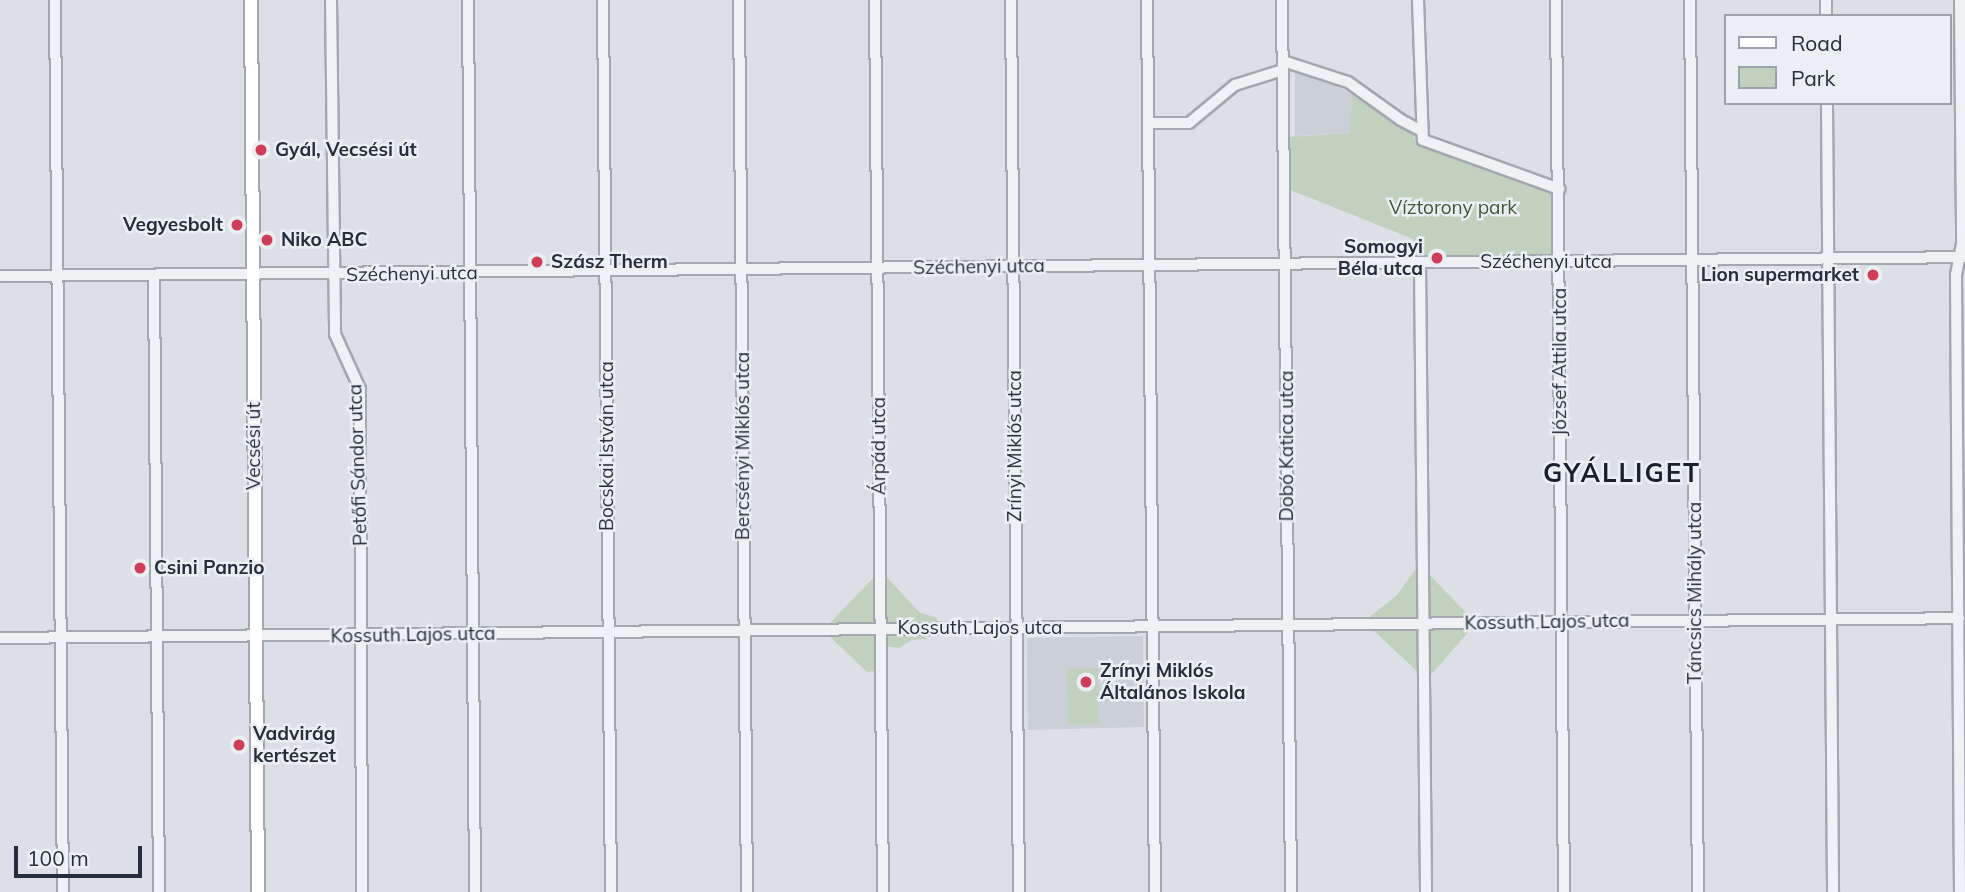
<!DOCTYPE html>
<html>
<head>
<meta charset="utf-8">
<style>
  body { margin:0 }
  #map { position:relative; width:1965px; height:892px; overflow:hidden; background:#dce0e6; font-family:Mulish,sans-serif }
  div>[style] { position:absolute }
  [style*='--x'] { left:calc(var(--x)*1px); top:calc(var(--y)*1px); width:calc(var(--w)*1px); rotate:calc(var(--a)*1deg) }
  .built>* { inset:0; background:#cacfd8 }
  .green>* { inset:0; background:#c2d1bd }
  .roads { filter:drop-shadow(2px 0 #a2a7b0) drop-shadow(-2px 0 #a2a7b0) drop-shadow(0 2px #a2a7b0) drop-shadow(0 -2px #a2a7b0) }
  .minor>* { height:10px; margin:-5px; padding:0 5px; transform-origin:5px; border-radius:5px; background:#eff1f5 }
  .major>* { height:12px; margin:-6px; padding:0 6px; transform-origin:6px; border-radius:6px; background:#fff }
  .dots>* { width:19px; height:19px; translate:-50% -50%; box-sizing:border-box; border:4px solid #ebeff4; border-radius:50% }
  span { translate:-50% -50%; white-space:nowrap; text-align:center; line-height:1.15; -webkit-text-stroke:5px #ebeff4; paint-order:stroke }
  .poi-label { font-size:19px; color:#262e3d; font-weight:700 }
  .left { translate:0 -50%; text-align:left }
  .right { translate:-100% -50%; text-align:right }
  .park-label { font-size:19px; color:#3b5933 }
  .street-label { font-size:19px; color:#262e3d }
  .district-label { font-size:26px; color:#18202d; font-weight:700; letter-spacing:2px }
  .legend { position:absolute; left:1724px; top:14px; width:228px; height:91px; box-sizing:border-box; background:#ebeff4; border:2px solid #9ca2ab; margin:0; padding:9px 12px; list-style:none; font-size:21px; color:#262e3d }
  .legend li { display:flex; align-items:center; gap:14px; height:35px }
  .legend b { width:35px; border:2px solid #9ca2ab }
  .scale { position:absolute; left:14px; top:846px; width:128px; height:32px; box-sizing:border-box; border:4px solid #262e3d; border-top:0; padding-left:9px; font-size:21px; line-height:24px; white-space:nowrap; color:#262e3d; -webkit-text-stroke:5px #ebeff4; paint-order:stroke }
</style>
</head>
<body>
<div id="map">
  <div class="built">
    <div style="clip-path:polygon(1295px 72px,1337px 86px,1352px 95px,1350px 133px,1295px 136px)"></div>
    <div style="clip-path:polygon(1143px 636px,1144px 727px,1028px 730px,1027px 638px)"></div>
  </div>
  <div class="green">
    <div style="clip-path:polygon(1352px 95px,1414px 133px,1415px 142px,1555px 192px,1557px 258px,1413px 258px,1413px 239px,1288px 189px,1287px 137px,1350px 133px)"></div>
    <div style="clip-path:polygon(1418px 566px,1419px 616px,1416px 619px,1367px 619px,1396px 596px)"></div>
    <div style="clip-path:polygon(1427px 572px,1472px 619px,1434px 619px,1429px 615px)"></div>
    <div style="clip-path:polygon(884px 574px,919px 612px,937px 618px,937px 624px,891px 624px,886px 620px)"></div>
    <div style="clip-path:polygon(876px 575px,877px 620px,873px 625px,827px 626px)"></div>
    <div style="clip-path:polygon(1416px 628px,1420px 632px,1419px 673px,1372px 629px)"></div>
    <div style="clip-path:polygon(1433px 628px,1472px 628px,1428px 678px,1428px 634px)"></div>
    <div style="clip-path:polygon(872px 633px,875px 637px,876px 671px,867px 672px,827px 634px)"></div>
    <div style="clip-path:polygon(889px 633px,931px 633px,925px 639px,912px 640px,899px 648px,885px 646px,885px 638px)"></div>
    <div style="clip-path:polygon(1098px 668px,1099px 724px,1068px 725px,1067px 669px)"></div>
  </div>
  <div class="roads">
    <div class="minor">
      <div style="--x:55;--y:0;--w:892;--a:89.49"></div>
      <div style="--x:331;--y:0;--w:334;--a:89.3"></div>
      <div style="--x:335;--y:334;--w:60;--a:65.6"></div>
      <div style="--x:360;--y:389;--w:503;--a:89.77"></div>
      <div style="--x:468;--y:0;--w:892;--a:89.55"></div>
      <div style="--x:603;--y:0;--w:892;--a:89.49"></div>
      <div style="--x:739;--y:0;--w:892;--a:89.49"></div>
      <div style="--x:875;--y:0;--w:892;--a:89.49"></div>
      <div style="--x:1011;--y:0;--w:892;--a:89.49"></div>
      <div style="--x:1147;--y:0;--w:892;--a:89.49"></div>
      <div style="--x:1282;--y:0;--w:892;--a:89.42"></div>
      <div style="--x:1418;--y:0;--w:140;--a:88"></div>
      <div style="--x:1423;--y:140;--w:145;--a:19.8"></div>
      <div style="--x:1556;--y:0;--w:892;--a:89.49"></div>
      <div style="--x:1690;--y:0;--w:892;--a:89.49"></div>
      <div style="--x:1826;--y:0;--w:16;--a:90"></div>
      <div style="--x:1960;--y:0;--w:244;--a:89.5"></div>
      <div style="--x:1962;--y:244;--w:31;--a:101"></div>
      <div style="--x:1956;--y:274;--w:618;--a:89.63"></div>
      <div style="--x:1283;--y:61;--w:68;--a:17.9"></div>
      <div style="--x:1348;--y:82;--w:65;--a:35.6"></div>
      <div style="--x:1401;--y:120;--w:21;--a:28"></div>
      <div style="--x:1827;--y:103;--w:789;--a:89.56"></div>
      <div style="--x:1148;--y:123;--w:41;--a:0"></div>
      <div style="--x:1189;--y:123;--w:60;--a:-39.6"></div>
      <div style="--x:1235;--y:85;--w:50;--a:-17.4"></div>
      <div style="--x:1420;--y:263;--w:629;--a:89.45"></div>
      <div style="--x:154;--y:275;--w:617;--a:89.54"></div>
      <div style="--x:0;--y:276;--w:1965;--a:-0.55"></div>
      <div style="--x:0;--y:638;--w:1959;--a:-0.58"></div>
    </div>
    <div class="major">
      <div style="--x:251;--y:0;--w:892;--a:89.55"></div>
    </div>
  </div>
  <div class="dots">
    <div style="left:261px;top:150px;background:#cf3d56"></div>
    <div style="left:237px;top:225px;background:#cf3d56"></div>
    <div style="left:267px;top:240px;background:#cf3d56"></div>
    <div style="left:1437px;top:258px;background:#cf3d56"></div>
    <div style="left:537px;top:262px;background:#cf3d56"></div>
    <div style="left:1873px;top:275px;background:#cf3d56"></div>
    <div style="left:140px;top:568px;background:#cf3d56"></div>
    <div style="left:1086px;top:682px;background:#cf3d56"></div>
    <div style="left:239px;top:745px;background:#cf3d56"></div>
  </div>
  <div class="poi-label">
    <span class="left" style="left:275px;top:150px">Gyál, Vecsési út</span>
    <span class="right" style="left:223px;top:225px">Vegyesbolt</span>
    <span class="left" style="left:281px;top:240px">Niko ABC</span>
    <span class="right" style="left:1423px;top:258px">Somogyi<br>Béla utca</span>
    <span class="left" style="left:551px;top:262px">Szász Therm</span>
    <span class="right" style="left:1859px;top:275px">Lion supermarket</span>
    <span class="left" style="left:154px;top:568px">Csini Panzio</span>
    <span class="left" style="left:1100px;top:682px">Zrínyi Miklós<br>Általános Iskola</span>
    <span class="left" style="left:253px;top:745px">Vadvirág<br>kertészet</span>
  </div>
  <div class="park-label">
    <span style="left:1453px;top:208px">Víztorony park</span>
  </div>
  <div class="street-label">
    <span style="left:1546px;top:262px">Széchenyi utca</span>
    <span style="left:979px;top:267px;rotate:-1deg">Széchenyi utca</span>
    <span style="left:412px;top:274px;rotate:-1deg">Széchenyi utca</span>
    <span style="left:1560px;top:362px;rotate:-90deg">József Attila utca</span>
    <span style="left:254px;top:446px;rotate:-90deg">Vecsési út</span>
    <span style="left:607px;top:446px;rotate:-90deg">Bocskai István utca</span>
    <span style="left:743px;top:446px;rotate:-90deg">Bercsényi Miklós utca</span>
    <span style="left:879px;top:446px;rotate:-90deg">Árpád utca</span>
    <span style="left:1015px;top:446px;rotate:-90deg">Zrínyi Miklós utca</span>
    <span style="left:1287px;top:446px;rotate:-90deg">Dobó Katica utca</span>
    <span style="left:358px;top:465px;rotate:-92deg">Petőfi Sándor utca</span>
    <span style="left:1695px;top:593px;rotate:-90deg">Táncsics Mihály utca</span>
    <span style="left:1547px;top:622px;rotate:-1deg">Kossuth Lajos utca</span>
    <span style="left:980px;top:628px">Kossuth Lajos utca</span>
    <span style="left:413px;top:635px;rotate:-1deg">Kossuth Lajos utca</span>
  </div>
  <div class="district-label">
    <span style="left:1622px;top:473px">GYÁLLIGET</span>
  </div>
  <ul class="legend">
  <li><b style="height:9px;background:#fff"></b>Road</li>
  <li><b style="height:19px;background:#c2d1bd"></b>Park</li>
  </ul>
  <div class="scale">100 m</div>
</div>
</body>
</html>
